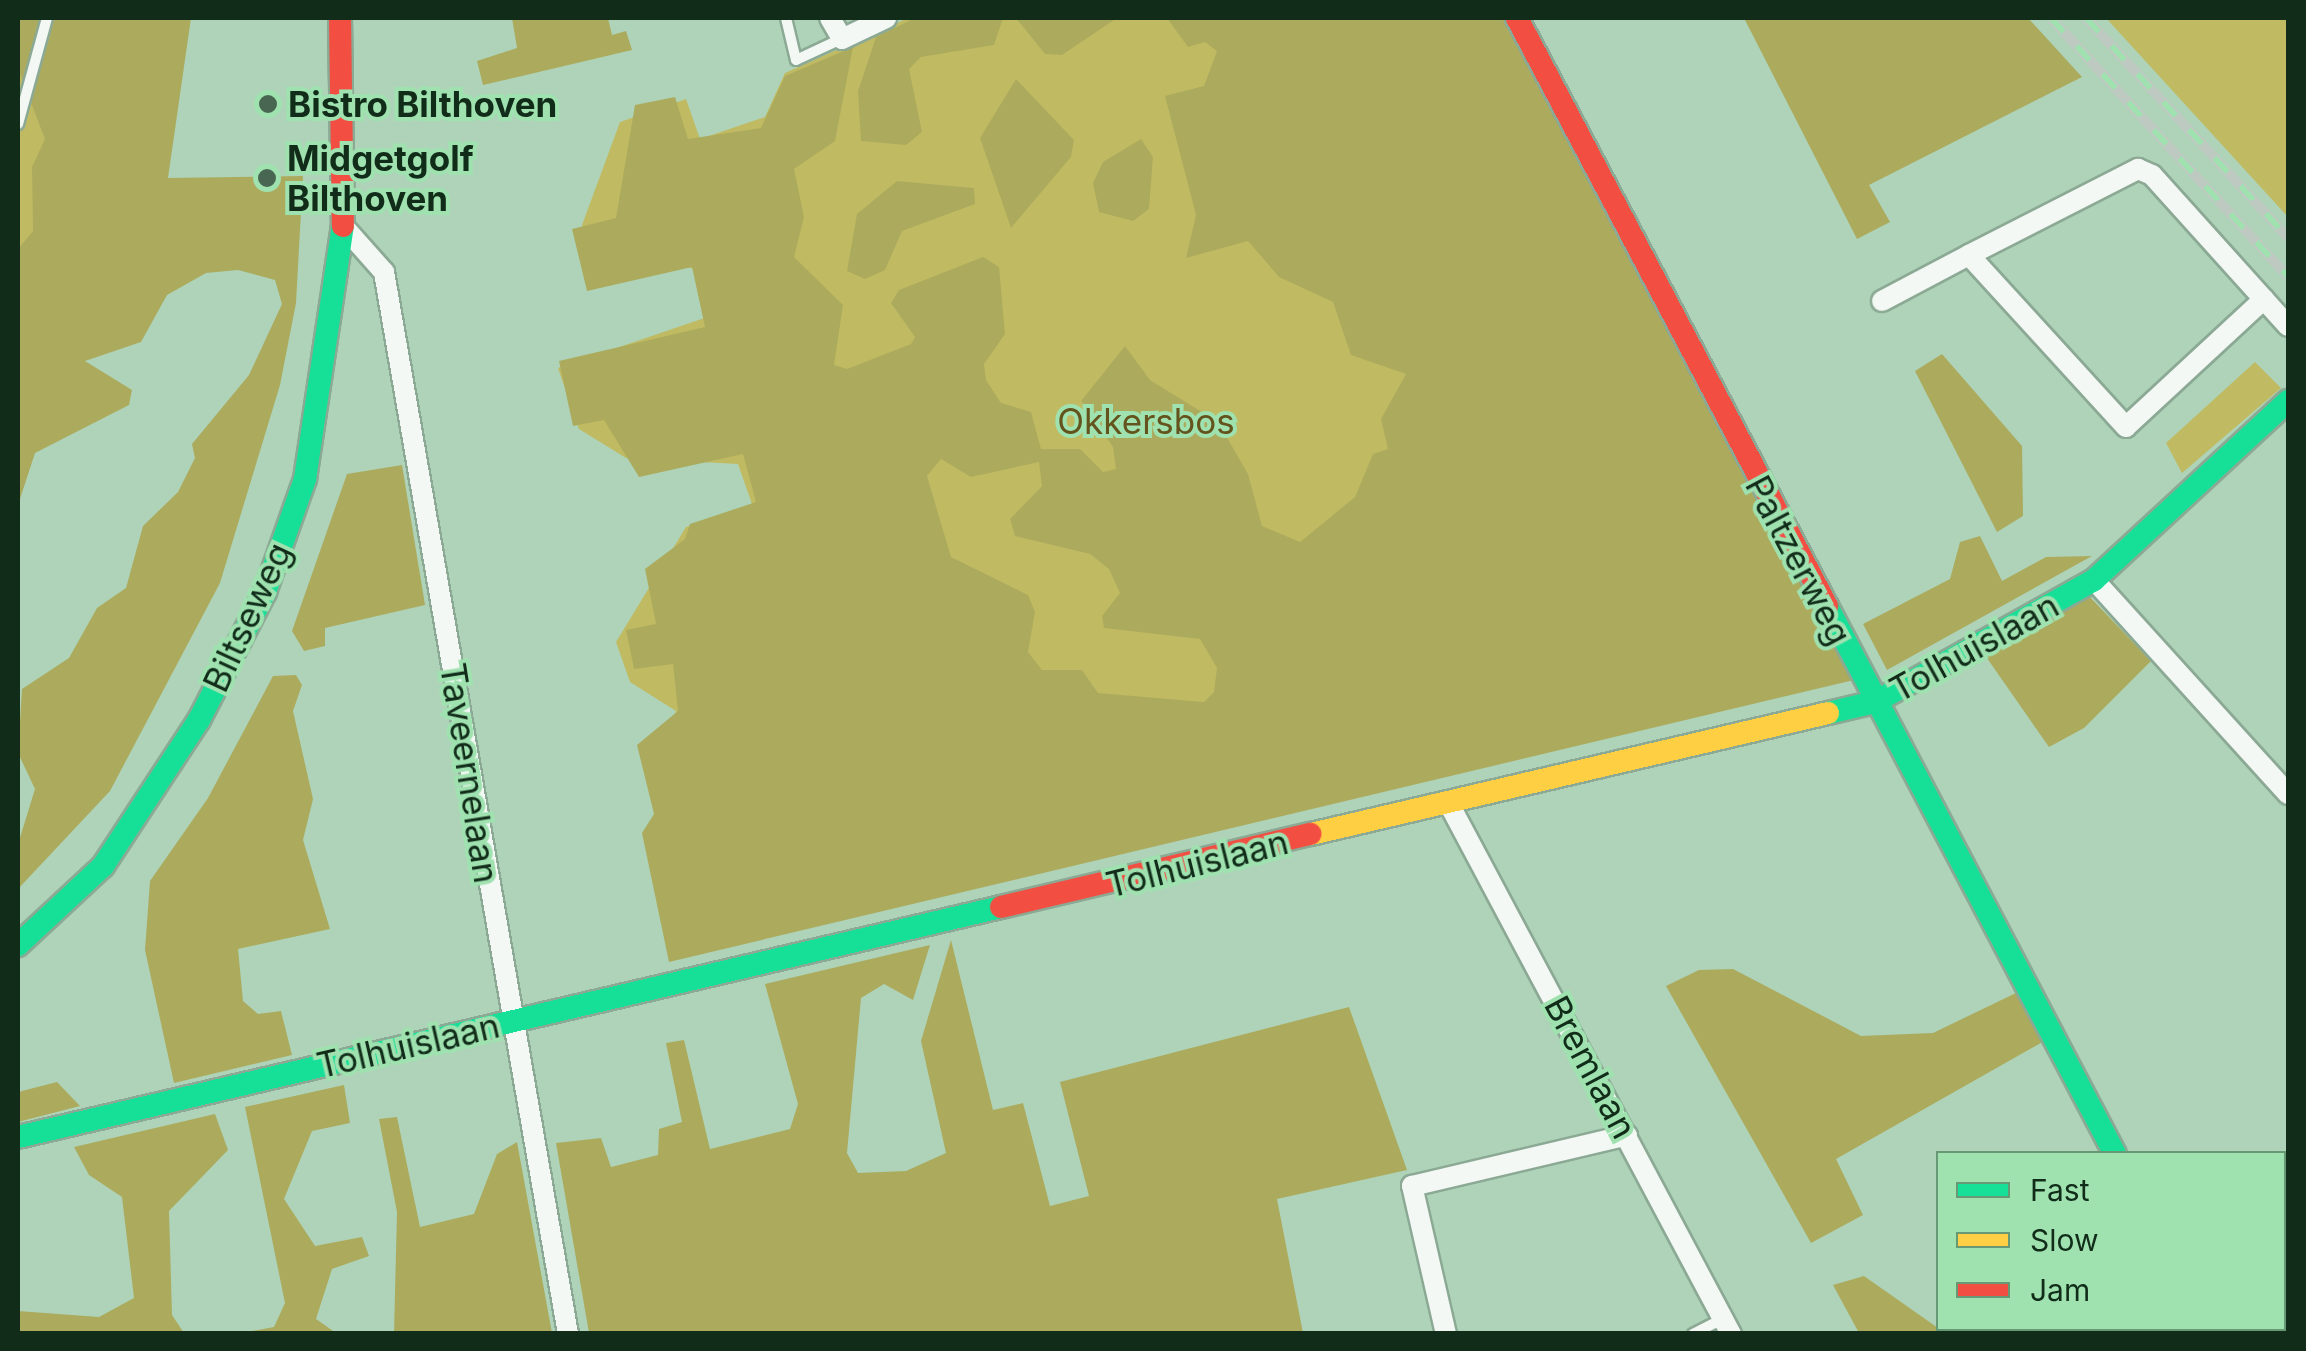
<!DOCTYPE html>
<html>
<head>
<meta charset="utf-8">
<style>
  body { margin:0 }
  #map { position:relative; width:2306px; height:1351px; overflow:hidden; background:#aed3b8; font-family:Inter,sans-serif }
  div>[style] { position:absolute }
  [style*='--x'] { left:calc(var(--x)*1px); top:calc(var(--y)*1px); width:calc(var(--w)*1px); rotate:calc(var(--a)*1deg) }
  .green>* { inset:0; background:#c0bb62 }
  .forest>* { inset:0; background:#acab5d }
  .roads { filter:drop-shadow(2px 0 #8ba994) drop-shadow(-2px 0 #8ba994) drop-shadow(0 2px #8ba994) drop-shadow(0 -2px #8ba994) }
  .lane>* { height:10px; margin:-5px; padding:0 5px; transform-origin:5px; border-radius:5px; background:#f3f8f4 }
  .street>* { height:20px; margin:-10px; padding:0 10px; transform-origin:10px; border-radius:10px; background:#f3f8f4 }
  .fast>* { height:22px; margin:-11px; padding:0 11px; transform-origin:11px; border-radius:11px; background:#16e098 }
  .slow>* { height:22px; margin:-11px; padding:0 11px; transform-origin:11px; border-radius:11px; background:#ffcf43 }
  .jam>* { height:22px; margin:-11px; padding:0 11px; transform-origin:11px; border-radius:11px; background:#f24e42 }
  .rail>* { height:10px; margin-top:-5px; transform-origin:0; background:repeating-linear-gradient(90deg,#9fe2b0 0 19px,#becac1 0 38px); box-sizing:border-box; border-block:2px solid #becac1 }
  .dots>* { width:28px; height:28px; translate:-50% -50%; box-sizing:border-box; border:5px solid #9fe2b0; border-radius:50% }
  span { translate:-50% -50%; white-space:nowrap; text-align:center; line-height:1.15; -webkit-text-stroke:8px #9fe2b0; paint-order:stroke }
  .poi-label { font-size:35px; color:#112c19; font-weight:700 }
  .left { translate:0 -50%; text-align:left }
  .park-label { font-size:35px; color:#64531c }
  .street-label { font-size:35px; color:#112c19 }
  .frame { position:absolute; inset:0; border:20px solid #112c19; pointer-events:none }
  .legend { position:absolute; left:1936px; top:1151px; width:350px; height:180px; box-sizing:border-box; background:#9fe2b0; border:2px solid #669974; margin:0; padding:12px 18px; list-style:none; font-size:30px; color:#112c19 }
  .legend li { display:flex; align-items:center; gap:20px; height:50px }
  .legend b { width:50px; border:2px solid #669974 }
</style>
</head>
<body>
<div id="map">
  <div class="green">
    <div style="clip-path:polygon(18px 18px,113px 18px,50px 220px,18px 251px)"></div>
    <div style="clip-path:polygon(908px 18px,1498px 18px,1831px 656px,658px 763px,676px 711px,630px 682px,616px 642px,686px 527px,752px 504px,738px 464px,626px 458px,579px 429px,558px 368px,722px 312px,708px 272px,669px 263px,603px 285px,582px 225px,620px 122px,686px 99px,700px 139px,765px 117px,785px 73px)"></div>
    <div style="clip-path:polygon(2106px 18px,2288px 18px,2288px 217px)"></div>
    <div style="clip-path:polygon(2255px 362px,2281px 388px,2182px 473px,2166px 443px)"></div>
  </div>
  <div class="forest">
    <div style="clip-path:polygon(18px 18px,191px 18px,168px 178px,303px 176px,296px 303px,280px 385px,220px 583px,110px 791px,18px 889px,18px 844px,35px 789px,18px 753px,22px 689px,69px 658px,97px 608px,126px 588px,143px 526px,178px 492px,195px 458px,192px 444px,249px 375px,282px 304px,275px 280px,238px 270px,206px 273px,167px 295px,141px 342px,85px 361px,132px 390px,129px 405px,35px 453px,18px 505px,18px 249px,33px 231px,32px 167px,45px 139px,18px 69px)"></div>
    <div style="clip-path:polygon(512px 18px,608px 18px,612px 35px,626px 31px,632px 50px,483px 85px,477px 61px,517px 48px)"></div>
    <div style="clip-path:polygon(915px 18px,1003px 18px,994px 45px,921px 57px,909px 69px,922px 132px,906px 145px,861px 141px,858px 91px,876px 37px)"></div>
    <div style="clip-path:polygon(1016px 18px,1117px 18px,1062px 55px,1045px 54px)"></div>
    <div style="clip-path:polygon(evenodd,1167px 18px,1509px 18px,1854px 680px,669px 962px,642px 833px,654px 814px,637px 745px,678px 711px,673px 664px,634px 669px,626px 630px,656px 624px,645px 569px,685px 539px,690px 524px,756px 502px,743px 454px,639px 477px,604px 420px,573px 426px,559px 361px,705px 327px,692px 267px,587px 291px,572px 229px,616px 218px,635px 105px,675px 97px,688px 139px,761px 128px,785px 76px,853px 47px,835px 141px,794px 169px,804px 217px,794px 257px,843px 305px,834px 365px,847px 369px,911px 344px,915px 337px,891px 303px,899px 290px,983px 257px,999px 267px,1005px 334px,984px 364px,986px 380px,1001px 403px,1031px 412px,1041px 449px,1080px 449px,1103px 472px,1116px 469px,1113px 447px,1081px 401px,1125px 346px,1150px 380px,1218px 422px,1248px 474px,1262px 526px,1300px 542px,1355px 497px,1373px 454px,1388px 449px,1381px 419px,1406px 374px,1351px 355px,1333px 302px,1279px 277px,1248px 241px,1186px 258px,1196px 215px,1165px 96px,1204px 86px,1217px 51px,1205px 42px,1188px 47px,1167px 18px,941px 459px,971px 477px,1039px 462px,1042px 486px,1010px 519px,1015px 536px,1090px 554px,1109px 569px,1120px 593px,1102px 616px,1104px 628px,1200px 639px,1217px 668px,1214px 692px,1204px 702px,1098px 693px,1082px 670px,1042px 670px,1028px 652px,1035px 612px,1028px 595px,951px 557px,927px 476px,941px 459px)"></div>
    <div style="clip-path:polygon(1744px 18px,2028px 18px,2082px 77px,1869px 185px,1890px 222px,1857px 239px)"></div>
    <div style="clip-path:polygon(1016px 79px,1074px 140px,1071px 157px,1011px 228px,980px 138px)"></div>
    <div style="clip-path:polygon(1141px 139px,1153px 157px,1149px 209px,1133px 221px,1099px 212px,1093px 183px,1103px 162px)"></div>
    <div style="clip-path:polygon(897px 181px,974px 188px,975px 204px,902px 231px,885px 270px,865px 279px,847px 271px,857px 214px)"></div>
    <div style="clip-path:polygon(1942px 354px,2022px 446px,2023px 516px,1997px 532px,1915px 371px)"></div>
    <div style="clip-path:polygon(402px 465px,425px 605px,325px 628px,325px 646px,304px 651px,292px 631px,347px 474px)"></div>
    <div style="clip-path:polygon(1980px 536px,2002px 581px,2046px 557px,2092px 556px,1887px 670px,1863px 624px,1950px 579px,1960px 542px)"></div>
    <div style="clip-path:polygon(2088px 595px,2151px 661px,2084px 728px,2049px 747px,1982px 651px)"></div>
    <div style="clip-path:polygon(296px 675px,302px 685px,293px 711px,313px 799px,303px 840px,330px 929px,238px 949px,243px 1001px,258px 1014px,281px 1011px,292px 1055px,174px 1083px,145px 950px,150px 881px,208px 798px,273px 676px)"></div>
    <div style="clip-path:polygon(951px 940px,993px 1110px,1023px 1103px,1050px 1206px,1089px 1196px,1060px 1082px,1349px 1007px,1407px 1170px,1277px 1199px,1303px 1333px,589px 1333px,556px 1143px,601px 1138px,611px 1167px,658px 1155px,659px 1129px,682px 1122px,666px 1043px,684px 1040px,710px 1149px,790px 1129px,798px 1104px,765px 984px,930px 945px,913px 1000px,884px 984px,861px 998px,847px 1153px,858px 1173px,906px 1171px,946px 1153px,921px 1041px)"></div>
    <div style="clip-path:polygon(1733px 969px,1861px 1036px,1933px 1033px,2020px 991px,2046px 1040px,1836px 1159px,1863px 1215px,1811px 1243px,1666px 986px,1699px 970px)"></div>
    <div style="clip-path:polygon(57px 1082px,80px 1106px,18px 1122px,18px 1092px)"></div>
    <div style="clip-path:polygon(344px 1085px,350px 1123px,312px 1131px,284px 1199px,315px 1246px,362px 1237px,369px 1256px,332px 1269px,316px 1319px,336px 1333px,241px 1333px,274px 1327px,285px 1303px,245px 1107px)"></div>
    <div style="clip-path:polygon(215px 1114px,228px 1150px,169px 1211px,172px 1315px,184px 1333px,18px 1333px,18px 1311px,99px 1317px,134px 1298px,122px 1197px,89px 1175px,74px 1147px)"></div>
    <div style="clip-path:polygon(397px 1117px,420px 1227px,474px 1214px,497px 1154px,517px 1142px,552px 1333px,394px 1333px,397px 1212px,379px 1119px)"></div>
    <div style="clip-path:polygon(1864px 1276px,1938px 1328px,1953px 1333px,1859px 1333px,1833px 1285px)"></div>
  </div>
  <div class="roads">
    <div class="lane">
      <div style="--x:786;--y:18;--w:43;--a:76.6"></div>
      <div style="--x:796;--y:60;--w:50;--a:-25"></div>
      <div style="--x:18;--y:124;--w:110;--a:-74.7"></div>
      <div style="--x:1693;--y:1334;--w:33;--a:-27"></div>
    </div>
    <div class="street">
      <div style="--x:830;--y:18;--w:24;--a:60"></div>
      <div style="--x:842;--y:39;--w:49;--a:-25.5"></div>
      <div style="--x:344;--y:227;--w:60;--a:48.4"></div>
      <div style="--x:384;--y:272;--w:1078;--a:80.17"></div>
      <div style="--x:2264;--y:299;--w:188;--a:137.2"></div>
      <div style="--x:2126;--y:427;--w:233;--a:-132.4"></div>
      <div style="--x:1969;--y:255;--w:190;--a:-27"></div>
      <div style="--x:2138;--y:169;--w:15;--a:23"></div>
      <div style="--x:2152;--y:175;--w:203;--a:48"></div>
      <div style="--x:1882;--y:301;--w:98;--a:-27.9"></div>
      <div style="--x:2094;--y:580;--w:289;--a:47.8"></div>
      <div style="--x:1448;--y:802;--w:603;--a:61.99"></div>
      <div style="--x:2284;--y:1322;--w:5;--a:-37"></div>
      <div style="--x:1446;--y:1334;--w:152;--a:-102.9"></div>
      <div style="--x:1412;--y:1186;--w:221;--a:-13.3"></div>
      <div style="--x:2262;--y:1334;--w:11;--a:-34"></div>
    </div>
    <div class="fast">
      <div style="--x:1827;--y:606;--w:619;--a:62.28"></div>
      <div style="--x:1828;--y:713;--w:48;--a:-13.2"></div>
      <div style="--x:1875;--y:702;--w:251;--a:-29.1"></div>
      <div style="--x:2094;--y:580;--w:264;--a:-42.7"></div>
      <div style="--x:18;--y:945;--w:116;--a:-42.9"></div>
      <div style="--x:103;--y:866;--w:175;--a:-56.7"></div>
      <div style="--x:199;--y:720;--w:144;--a:-62.7"></div>
      <div style="--x:265;--y:592;--w:120;--a:-70.5"></div>
      <div style="--x:305;--y:479;--w:256;--a:-81.5"></div>
      <div style="--x:18;--y:1137;--w:1010;--a:-13.17"></div>
      <div style="--x:2208;--y:1328;--w:6;--a:72"></div>
    </div>
    <div class="slow">
      <div style="--x:1311;--y:834;--w:531;--a:-13.17"></div>
    </div>
    <div class="jam">
      <div style="--x:340;--y:18;--w:208;--a:89.2"></div>
      <div style="--x:1517;--y:18;--w:665;--a:62.2"></div>
      <div style="--x:1001;--y:907;--w:318;--a:-13.3"></div>
    </div>
  </div>
  <div class="rail">
    <div style="--x:2051;--y:18;--w:351;--a:47.5"></div>
    <div style="--x:2086;--y:18;--w:299;--a:47.4"></div>
  </div>
  <div class="dots">
    <div style="left:268px;top:104px;background:#486651"></div>
    <div style="left:267px;top:178px;background:#486651"></div>
  </div>
  <div class="poi-label">
    <span class="left" style="left:288px;top:104px">Bistro Bilthoven</span>
    <span class="left" style="left:287px;top:178px">Midgetgolf<br>Bilthoven</span>
  </div>
  <div class="park-label">
    <span style="left:1146px;top:421px">Okkersbos</span>
  </div>
  <div class="street-label">
    <span style="left:1799px;top:560px;rotate:62deg">Paltzerweg</span>
    <span style="left:247px;top:617px;rotate:-65deg">Biltseweg</span>
    <span style="left:1974px;top:647px;rotate:-29deg">Tolhuislaan</span>
    <span style="left:470px;top:773px;rotate:81deg">Taveernelaan</span>
    <span style="left:1197px;top:863px;rotate:-14deg">Tolhuislaan</span>
    <span style="left:408px;top:1045px;rotate:-13deg">Tolhuislaan</span>
    <span style="left:1591px;top:1067px;rotate:62deg">Bremlaan</span>
  </div>
  <div class="frame"></div>
  <ul class="legend">
  <li><b style="height:12px;background:#16e098"></b>Fast</li>
  <li><b style="height:12px;background:#ffcf43"></b>Slow</li>
  <li><b style="height:12px;background:#f24e42"></b>Jam</li>
  </ul>
</div>
</body>
</html>
